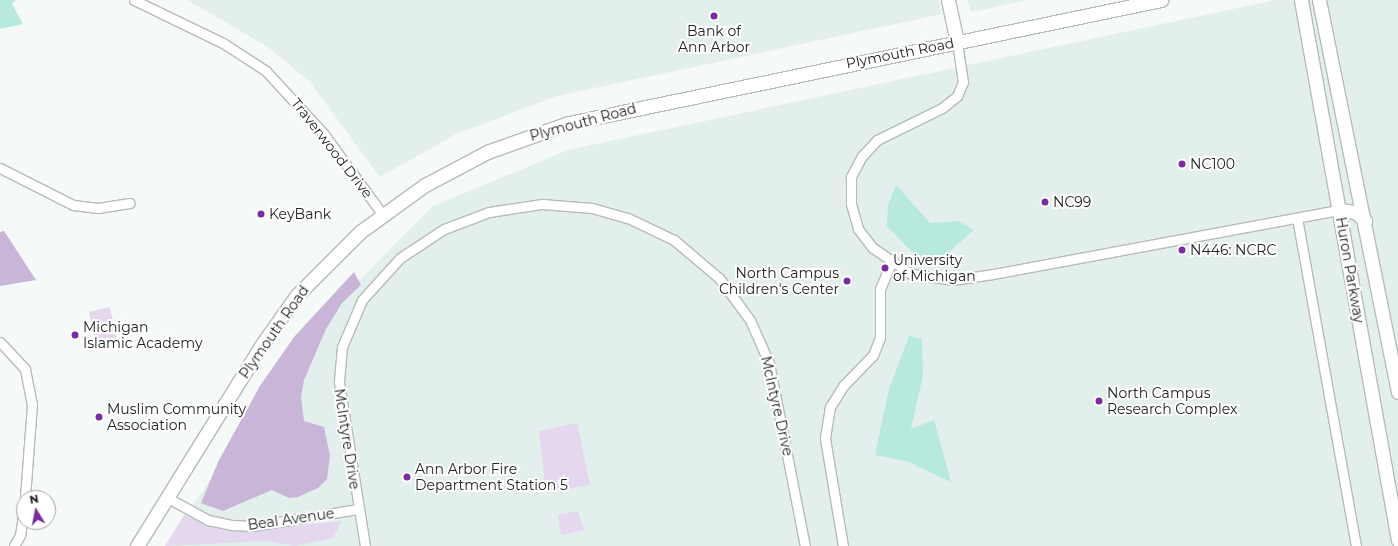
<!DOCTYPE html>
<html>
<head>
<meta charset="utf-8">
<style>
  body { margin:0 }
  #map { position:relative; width:1398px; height:546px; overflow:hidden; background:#f5f9f8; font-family:Montserrat,sans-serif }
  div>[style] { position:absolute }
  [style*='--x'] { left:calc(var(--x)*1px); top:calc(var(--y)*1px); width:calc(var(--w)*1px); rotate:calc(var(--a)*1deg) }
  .built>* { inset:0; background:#e2efec }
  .green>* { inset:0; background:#e4d7ee }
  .forest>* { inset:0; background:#c9b5d8 }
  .water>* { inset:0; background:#b7e9de }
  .roads { filter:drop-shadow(1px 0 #b7bbba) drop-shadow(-1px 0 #b7bbba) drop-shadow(0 1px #b7bbba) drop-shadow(0 -1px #b7bbba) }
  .street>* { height:9px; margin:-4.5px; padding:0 4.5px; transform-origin:4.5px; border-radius:4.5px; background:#fff }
  .secondary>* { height:13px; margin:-6.5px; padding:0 6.5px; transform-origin:6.5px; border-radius:6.5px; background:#fff }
  .dots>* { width:11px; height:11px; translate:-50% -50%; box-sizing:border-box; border:2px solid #fff; border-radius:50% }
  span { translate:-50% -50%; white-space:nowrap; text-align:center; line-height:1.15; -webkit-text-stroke:4px #fff; paint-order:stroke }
  .poi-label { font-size:14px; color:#212322 }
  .left { translate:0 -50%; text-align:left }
  .right { translate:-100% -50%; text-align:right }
  .street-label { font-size:14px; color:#212322 }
  .north { position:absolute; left:16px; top:490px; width:40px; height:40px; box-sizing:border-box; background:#fff; border:1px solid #a6a7a7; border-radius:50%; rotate:350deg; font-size:11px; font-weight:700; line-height:16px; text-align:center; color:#212322 }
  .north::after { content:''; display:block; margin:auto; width:14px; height:18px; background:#782ea0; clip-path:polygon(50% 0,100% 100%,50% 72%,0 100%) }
</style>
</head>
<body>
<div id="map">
  <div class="built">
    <div style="clip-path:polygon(187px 0,939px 0,942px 14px,557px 96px,456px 134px,380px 177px,310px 82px,268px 47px)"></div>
    <div style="clip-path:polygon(967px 0,1029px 0,971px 12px)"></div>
    <div style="clip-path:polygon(1275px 0,1398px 0,1398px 546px,166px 546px,310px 330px,433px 206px,568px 150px)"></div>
  </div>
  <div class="green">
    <div style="clip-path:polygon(110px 307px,117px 342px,96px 346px,89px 312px)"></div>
    <div style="clip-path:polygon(577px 423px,590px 485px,546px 492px,539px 431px)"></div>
    <div style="clip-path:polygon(578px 511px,584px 530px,561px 535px,558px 515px)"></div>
    <div style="clip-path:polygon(184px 515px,214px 528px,237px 532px,342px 521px,333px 538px,294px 546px,267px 541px,165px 546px)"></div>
  </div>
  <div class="forest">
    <div style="clip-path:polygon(4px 231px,36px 280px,0 286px,0 232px)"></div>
    <div style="clip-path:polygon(354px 272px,361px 285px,342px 303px,326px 329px,304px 380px,301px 397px,304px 421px,324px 427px,330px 456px,327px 479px,318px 488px,298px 497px,289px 498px,272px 490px,223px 511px,201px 503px,219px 460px,260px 386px,294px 337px)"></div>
  </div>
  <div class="water">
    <div style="clip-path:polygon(0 0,16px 0,12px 4px,23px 24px,0 29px)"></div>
    <div style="clip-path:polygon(896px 185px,930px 223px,958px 221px,974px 230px,937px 262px,914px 254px,887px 226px,888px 205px)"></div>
    <div style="clip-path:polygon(909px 336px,922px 339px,923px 375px,911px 429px,934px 420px,951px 482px,906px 461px,875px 455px,889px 389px)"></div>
  </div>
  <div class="roads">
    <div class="street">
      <div style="--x:134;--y:0;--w:99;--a:25.8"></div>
      <div style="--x:223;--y:43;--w:51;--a:33.1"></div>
      <div style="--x:266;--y:71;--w:84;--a:47.4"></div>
      <div style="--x:323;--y:133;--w:102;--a:53.8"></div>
      <div style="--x:957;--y:42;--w:40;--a:81.5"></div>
      <div style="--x:963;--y:82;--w:15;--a:113"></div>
      <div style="--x:957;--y:96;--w:19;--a:141"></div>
      <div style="--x:942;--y:108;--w:72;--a:153.8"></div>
      <div style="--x:877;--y:140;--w:22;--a:133"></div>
      <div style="--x:862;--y:156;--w:24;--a:118"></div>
      <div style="--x:851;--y:177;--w:27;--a:90"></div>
      <div style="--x:851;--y:204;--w:26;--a:74"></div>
      <div style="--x:858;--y:229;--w:24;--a:52"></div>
      <div style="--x:873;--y:248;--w:46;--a:34.4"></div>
      <div style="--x:911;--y:274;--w:42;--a:8.1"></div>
      <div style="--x:953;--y:280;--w:40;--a:-8.5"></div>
      <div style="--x:993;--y:274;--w:352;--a:-10.5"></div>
      <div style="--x:0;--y:168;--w:82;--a:26.9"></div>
      <div style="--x:73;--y:205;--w:25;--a:7"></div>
      <div style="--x:98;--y:208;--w:32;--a:-9"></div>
      <div style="--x:1297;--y:218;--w:333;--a:79.8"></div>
      <div style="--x:0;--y:342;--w:37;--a:47"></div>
      <div style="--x:25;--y:369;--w:36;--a:79"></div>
      <div style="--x:32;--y:404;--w:94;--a:94.3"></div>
      <div style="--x:168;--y:498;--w:46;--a:28.8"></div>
      <div style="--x:208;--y:520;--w:25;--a:12"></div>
      <div style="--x:232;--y:525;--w:21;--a:3"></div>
      <div style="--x:253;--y:526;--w:106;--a:-9.2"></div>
      <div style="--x:14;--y:546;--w:13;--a:-61"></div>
      <div style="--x:20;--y:535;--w:26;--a:-81"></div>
      <div style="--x:365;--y:546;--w:167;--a:-99"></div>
      <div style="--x:339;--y:381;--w:34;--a:-85"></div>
      <div style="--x:342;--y:347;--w:51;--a:-66.9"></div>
      <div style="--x:362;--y:300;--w:57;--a:-47.9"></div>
      <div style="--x:400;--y:258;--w:53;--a:-33.4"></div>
      <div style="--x:444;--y:229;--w:48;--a:-20.7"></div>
      <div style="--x:489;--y:212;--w:54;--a:-8.6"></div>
      <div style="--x:542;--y:204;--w:50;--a:4.6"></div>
      <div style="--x:592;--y:208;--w:37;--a:16"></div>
      <div style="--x:628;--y:218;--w:51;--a:25.6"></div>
      <div style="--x:674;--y:240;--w:59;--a:40.2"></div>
      <div style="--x:719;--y:278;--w:52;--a:53.6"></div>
      <div style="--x:750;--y:320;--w:47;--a:66.2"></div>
      <div style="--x:769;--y:363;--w:187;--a:78.9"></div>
      <div style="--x:843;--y:546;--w:109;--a:-99.5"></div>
      <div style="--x:825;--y:438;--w:31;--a:-81"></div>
      <div style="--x:830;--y:407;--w:26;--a:-58"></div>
      <div style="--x:844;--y:385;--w:42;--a:-46"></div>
      <div style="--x:873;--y:355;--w:18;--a:-68"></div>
      <div style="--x:880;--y:338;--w:49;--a:-90"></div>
      <div style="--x:880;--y:289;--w:28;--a:-67"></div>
    </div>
    <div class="secondary">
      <div style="--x:948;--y:0;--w:43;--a:77.9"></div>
      <div style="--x:1301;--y:0;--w:549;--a:79.82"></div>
      <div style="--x:1319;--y:0;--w:400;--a:78.6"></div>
      <div style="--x:1339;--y:210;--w:16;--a:7"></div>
      <div style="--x:1355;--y:212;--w:13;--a:39"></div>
      <div style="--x:137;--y:546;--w:239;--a:-58.2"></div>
      <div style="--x:263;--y:343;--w:59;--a:-54.7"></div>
      <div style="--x:297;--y:295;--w:89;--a:-45"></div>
      <div style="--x:360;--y:232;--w:80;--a:-35.9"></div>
      <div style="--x:425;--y:185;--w:70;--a:-28"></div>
      <div style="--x:487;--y:152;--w:87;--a:-19.5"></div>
      <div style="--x:569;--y:123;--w:605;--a:-11.74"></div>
    </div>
  </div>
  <div class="dots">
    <div style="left:714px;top:16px;background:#782ea0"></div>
    <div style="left:1182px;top:164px;background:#782ea0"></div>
    <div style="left:1045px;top:202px;background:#782ea0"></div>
    <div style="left:261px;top:214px;background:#782ea0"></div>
    <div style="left:1182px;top:250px;background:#782ea0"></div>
    <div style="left:885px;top:268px;background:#782ea0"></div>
    <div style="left:847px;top:281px;background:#782ea0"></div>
    <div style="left:75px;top:335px;background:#782ea0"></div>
    <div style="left:1099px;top:401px;background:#782ea0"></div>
    <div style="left:99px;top:417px;background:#782ea0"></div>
    <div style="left:407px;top:477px;background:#782ea0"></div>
  </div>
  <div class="poi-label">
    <span style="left:714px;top:39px">Bank of<br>Ann Arbor</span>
    <span class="left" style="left:1190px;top:164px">NC100</span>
    <span class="left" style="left:1053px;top:202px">NC99</span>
    <span class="left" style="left:269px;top:214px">KeyBank</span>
    <span class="left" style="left:1190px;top:250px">N446: NCRC</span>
    <span class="left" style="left:893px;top:268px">University<br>of Michigan</span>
    <span class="right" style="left:839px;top:281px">North Campus<br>Children's Center</span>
    <span class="left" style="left:83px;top:335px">Michigan<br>Islamic Academy</span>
    <span class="left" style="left:1107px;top:401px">North Campus<br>Research Complex</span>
    <span class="left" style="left:107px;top:417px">Muslim Community<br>Association</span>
    <span class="left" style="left:415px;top:477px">Ann Arbor Fire<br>Department Station 5</span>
  </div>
  <div class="street-label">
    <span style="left:900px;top:53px;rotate:-11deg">Plymouth Road</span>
    <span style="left:583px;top:122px;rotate:-15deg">Plymouth Road</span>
    <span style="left:332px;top:148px;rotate:52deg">Traverwood Drive</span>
    <span style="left:1350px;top:270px;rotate:80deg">Huron Parkway</span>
    <span style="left:274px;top:332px;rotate:-55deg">Plymouth Road</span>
    <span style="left:777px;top:406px;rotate:77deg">McIntyre Drive</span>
    <span style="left:347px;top:439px;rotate:81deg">McIntyre Drive</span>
    <span style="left:291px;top:519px;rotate:-8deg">Beal Avenue</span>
  </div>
  <div class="north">N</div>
</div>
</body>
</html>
